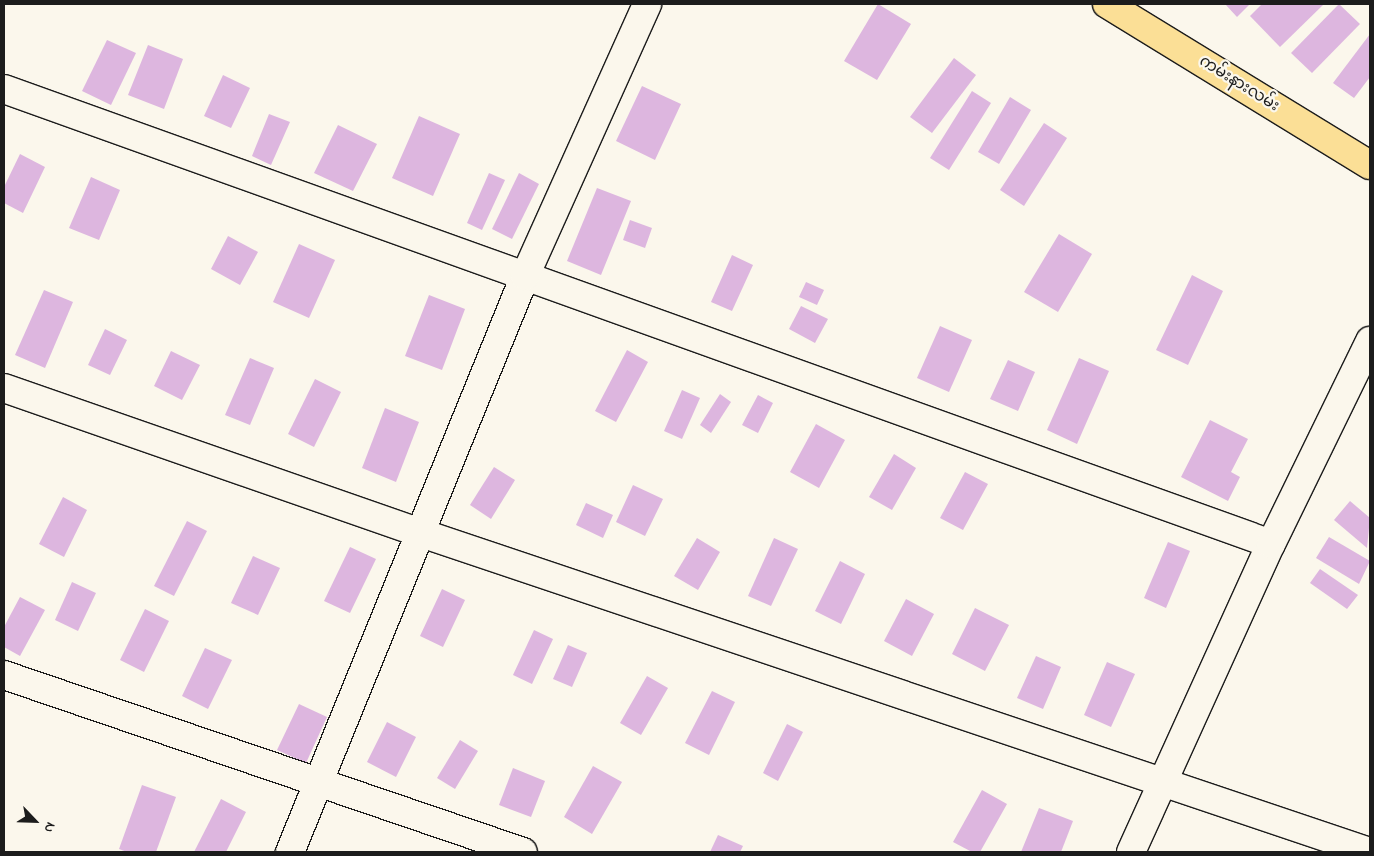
<!DOCTYPE html>
<html>
<head>
<meta charset="utf-8">
<style>
  body { margin:0 }
  #map { position:relative; width:1374px; height:856px; overflow:hidden; background:#fbf7ec; font-family:"Indie Flower","Noto Sans Myanmar",sans-serif }
  div>[style] { position:absolute }
  [style*='--x'] { left:calc(var(--x)*1px); top:calc(var(--y)*1px); width:calc(var(--w)*1px); rotate:calc(var(--a)*1deg) }
  .building>* { inset:0; background:#ddb6df }
  .roads { filter:drop-shadow(1px 0 #1c1c1c) drop-shadow(-1px 0 #1c1c1c) drop-shadow(0 1px #1c1c1c) drop-shadow(0 -1px #1c1c1c) }
  .street>* { height:28px; margin:-14px; padding:0 14px; transform-origin:14px; border-radius:14px; background:#fbf7ec }
  .primary>* { height:28px; margin:-14px; padding:0 14px; transform-origin:14px; border-radius:14px; background:#fbdf96 }
  span { translate:-50% -50%; white-space:nowrap; text-align:center; line-height:1.15; -webkit-text-stroke:4.5px #fbf7ec; paint-order:stroke }
  .street-label { font-size:16px; color:#1c1c1c }
  .frame { position:absolute; inset:0; border:5px solid #1c1c1c; pointer-events:none }
  .north { position:absolute; left:10px; top:796px; width:50px; height:50px; -webkit-text-stroke:4px #fbf7ec; paint-order:stroke; rotate:114deg; font-size:14px; font-weight:700; line-height:20px; text-align:center; color:#1c1c1c }
  .north::after { content:''; display:block; margin:auto; width:18px; height:22px; background:#1c1c1c; clip-path:polygon(50% 0,100% 100%,50% 72%,0 100%) }
</style>
</head>
<body>
<div id="map">
  <div class="building">
    <div style="clip-path:polygon(878px 4px,911px 24px,877px 80px,844px 61px)"></div>
    <div style="clip-path:polygon(1225px 4px,1250px 4px,1237px 17px)"></div>
    <div style="clip-path:polygon(1262px 4px,1324px 4px,1280px 47px,1250px 16px)"></div>
    <div style="clip-path:polygon(1339px 4px,1360px 24px,1312px 73px,1291px 53px)"></div>
    <div style="clip-path:polygon(1370px 34px,1370px 77px,1354px 98px,1333px 83px)"></div>
    <div style="clip-path:polygon(107px 40px,136px 53px,111px 105px,82px 91px)"></div>
    <div style="clip-path:polygon(148px 45px,183px 59px,164px 109px,128px 95px)"></div>
    <div style="clip-path:polygon(954px 58px,976px 75px,932px 133px,910px 117px)"></div>
    <div style="clip-path:polygon(223px 75px,250px 88px,231px 128px,204px 116px)"></div>
    <div style="clip-path:polygon(642px 86px,681px 104px,655px 160px,616px 141px)"></div>
    <div style="clip-path:polygon(972px 91px,991px 103px,949px 170px,930px 158px)"></div>
    <div style="clip-path:polygon(1010px 97px,1031px 110px,999px 164px,978px 152px)"></div>
    <div style="clip-path:polygon(269px 114px,290px 122px,271px 165px,252px 156px)"></div>
    <div style="clip-path:polygon(419px 116px,460px 134px,433px 196px,392px 178px)"></div>
    <div style="clip-path:polygon(1044px 123px,1067px 138px,1024px 206px,1000px 190px)"></div>
    <div style="clip-path:polygon(338px 125px,377px 144px,353px 191px,314px 173px)"></div>
    <div style="clip-path:polygon(20px 154px,45px 167px,23px 213px,4px 203px,4px 187px)"></div>
    <div style="clip-path:polygon(489px 173px,505px 180px,482px 230px,467px 223px)"></div>
    <div style="clip-path:polygon(519px 173px,539px 184px,512px 239px,492px 229px)"></div>
    <div style="clip-path:polygon(91px 177px,120px 190px,99px 240px,69px 228px)"></div>
    <div style="clip-path:polygon(597px 188px,631px 201px,601px 275px,567px 261px)"></div>
    <div style="clip-path:polygon(630px 220px,652px 228px,645px 248px,623px 240px)"></div>
    <div style="clip-path:polygon(1059px 234px,1092px 254px,1058px 312px,1024px 292px)"></div>
    <div style="clip-path:polygon(228px 236px,258px 252px,240px 285px,211px 269px)"></div>
    <div style="clip-path:polygon(299px 244px,335px 260px,309px 318px,273px 302px)"></div>
    <div style="clip-path:polygon(732px 255px,753px 265px,732px 311px,711px 302px)"></div>
    <div style="clip-path:polygon(1192px 275px,1223px 291px,1188px 365px,1156px 350px)"></div>
    <div style="clip-path:polygon(806px 282px,824px 290px,817px 305px,799px 297px)"></div>
    <div style="clip-path:polygon(44px 290px,73px 302px,45px 368px,15px 355px)"></div>
    <div style="clip-path:polygon(429px 295px,465px 309px,442px 370px,405px 356px)"></div>
    <div style="clip-path:polygon(801px 306px,828px 319px,815px 343px,789px 329px)"></div>
    <div style="clip-path:polygon(940px 326px,972px 340px,949px 392px,917px 378px)"></div>
    <div style="clip-path:polygon(105px 329px,127px 340px,110px 375px,88px 365px)"></div>
    <div style="clip-path:polygon(627px 350px,648px 362px,616px 422px,595px 411px)"></div>
    <div style="clip-path:polygon(171px 351px,200px 365px,182px 400px,154px 386px)"></div>
    <div style="clip-path:polygon(250px 358px,274px 368px,250px 425px,225px 415px)"></div>
    <div style="clip-path:polygon(1079px 358px,1109px 371px,1077px 444px,1047px 430px)"></div>
    <div style="clip-path:polygon(1008px 360px,1035px 372px,1018px 411px,990px 399px)"></div>
    <div style="clip-path:polygon(315px 379px,341px 392px,314px 447px,288px 434px)"></div>
    <div style="clip-path:polygon(682px 390px,700px 398px,682px 439px,664px 431px)"></div>
    <div style="clip-path:polygon(720px 394px,731px 402px,711px 433px,700px 425px)"></div>
    <div style="clip-path:polygon(758px 395px,773px 403px,758px 433px,742px 425px)"></div>
    <div style="clip-path:polygon(385px 408px,419px 422px,396px 482px,362px 468px)"></div>
    <div style="clip-path:polygon(1210px 420px,1248px 439px,1231px 472px,1240px 477px,1228px 501px,1181px 477px)"></div>
    <div style="clip-path:polygon(816px 424px,845px 440px,819px 488px,790px 472px)"></div>
    <div style="clip-path:polygon(894px 454px,916px 468px,892px 510px,869px 497px)"></div>
    <div style="clip-path:polygon(494px 467px,515px 480px,491px 519px,470px 505px)"></div>
    <div style="clip-path:polygon(965px 472px,988px 484px,963px 530px,940px 518px)"></div>
    <div style="clip-path:polygon(633px 485px,663px 499px,645px 536px,616px 522px)"></div>
    <div style="clip-path:polygon(63px 497px,87px 510px,64px 557px,39px 544px)"></div>
    <div style="clip-path:polygon(1350px 501px,1370px 518px,1367px 548px,1334px 520px)"></div>
    <div style="clip-path:polygon(586px 503px,613px 515px,603px 538px,576px 525px)"></div>
    <div style="clip-path:polygon(187px 521px,207px 531px,174px 596px,154px 586px)"></div>
    <div style="clip-path:polygon(1329px 537px,1370px 561px,1359px 584px,1316px 558px)"></div>
    <div style="clip-path:polygon(697px 538px,720px 552px,698px 590px,674px 576px)"></div>
    <div style="clip-path:polygon(774px 538px,798px 549px,771px 606px,748px 596px)"></div>
    <div style="clip-path:polygon(1168px 542px,1190px 551px,1166px 608px,1144px 598px)"></div>
    <div style="clip-path:polygon(350px 547px,376px 559px,350px 613px,324px 601px)"></div>
    <div style="clip-path:polygon(253px 556px,280px 568px,258px 615px,231px 603px)"></div>
    <div style="clip-path:polygon(840px 561px,865px 574px,841px 624px,815px 611px)"></div>
    <div style="clip-path:polygon(1320px 569px,1358px 595px,1347px 609px,1310px 583px)"></div>
    <div style="clip-path:polygon(72px 582px,96px 593px,78px 631px,55px 620px)"></div>
    <div style="clip-path:polygon(442px 589px,465px 600px,443px 647px,420px 636px)"></div>
    <div style="clip-path:polygon(20px 597px,45px 610px,20px 656px,4px 647px,4px 627px)"></div>
    <div style="clip-path:polygon(906px 599px,934px 614px,912px 656px,884px 641px)"></div>
    <div style="clip-path:polygon(975px 608px,1009px 625px,985px 671px,952px 654px)"></div>
    <div style="clip-path:polygon(145px 609px,169px 621px,144px 672px,120px 660px)"></div>
    <div style="clip-path:polygon(534px 630px,553px 639px,532px 684px,513px 675px)"></div>
    <div style="clip-path:polygon(568px 645px,587px 653px,572px 687px,553px 679px)"></div>
    <div style="clip-path:polygon(205px 648px,232px 660px,208px 709px,182px 696px)"></div>
    <div style="clip-path:polygon(1036px 656px,1061px 667px,1043px 709px,1017px 698px)"></div>
    <div style="clip-path:polygon(1107px 662px,1135px 674px,1111px 727px,1084px 715px)"></div>
    <div style="clip-path:polygon(647px 676px,668px 688px,641px 735px,620px 723px)"></div>
    <div style="clip-path:polygon(712px 691px,735px 702px,709px 755px,685px 743px)"></div>
    <div style="clip-path:polygon(299px 704px,327px 717px,306px 763px,277px 750px)"></div>
    <div style="clip-path:polygon(387px 722px,416px 737px,396px 777px,367px 762px)"></div>
    <div style="clip-path:polygon(787px 724px,803px 732px,778px 781px,763px 773px)"></div>
    <div style="clip-path:polygon(460px 740px,478px 751px,455px 789px,437px 778px)"></div>
    <div style="clip-path:polygon(593px 766px,622px 782px,592px 834px,564px 817px)"></div>
    <div style="clip-path:polygon(513px 768px,545px 781px,531px 817px,499px 805px)"></div>
    <div style="clip-path:polygon(142px 785px,176px 797px,156px 852px,127px 852px,119px 849px)"></div>
    <div style="clip-path:polygon(982px 790px,1007px 804px,980px 852px,972px 852px,953px 842px)"></div>
    <div style="clip-path:polygon(221px 799px,246px 812px,226px 852px,194px 852px)"></div>
    <div style="clip-path:polygon(1039px 808px,1073px 821px,1061px 852px,1021px 852px)"></div>
    <div style="clip-path:polygon(718px 835px,743px 846px,740px 852px,710px 852px)"></div>
  </div>
  <div class="roads">
    <div class="street">
      <div style="--x:4;--y:89;--w:1346;--a:19.75"></div>
      <div style="--x:4;--y:388;--w:438;--a:19.2"></div>
      <div style="--x:418;--y:532;--w:1004;--a:18.58"></div>
      <div style="--x:4;--y:675;--w:548;--a:18.83"></div>
      <div style="--x:290;--y:852;--w:622;--a:-67.81"></div>
      <div style="--x:525;--y:276;--w:298;--a:-65.8"></div>
      <div style="--x:1131;--y:852;--w:338;--a:-65.6"></div>
      <div style="--x:1271;--y:544;--w:226;--a:-64"></div>
    </div>
    <div class="primary">
      <div style="--x:1107;--y:4;--w:308;--a:31.5"></div>
    </div>
  </div>
  <div class="street-label">
    <span style="left:1239px;top:84px;rotate:32deg">ကမ်းနားလမ်း</span>
  </div>
  <div class="frame"></div>
  <div class="north">N</div>
</div>
</body>
</html>
